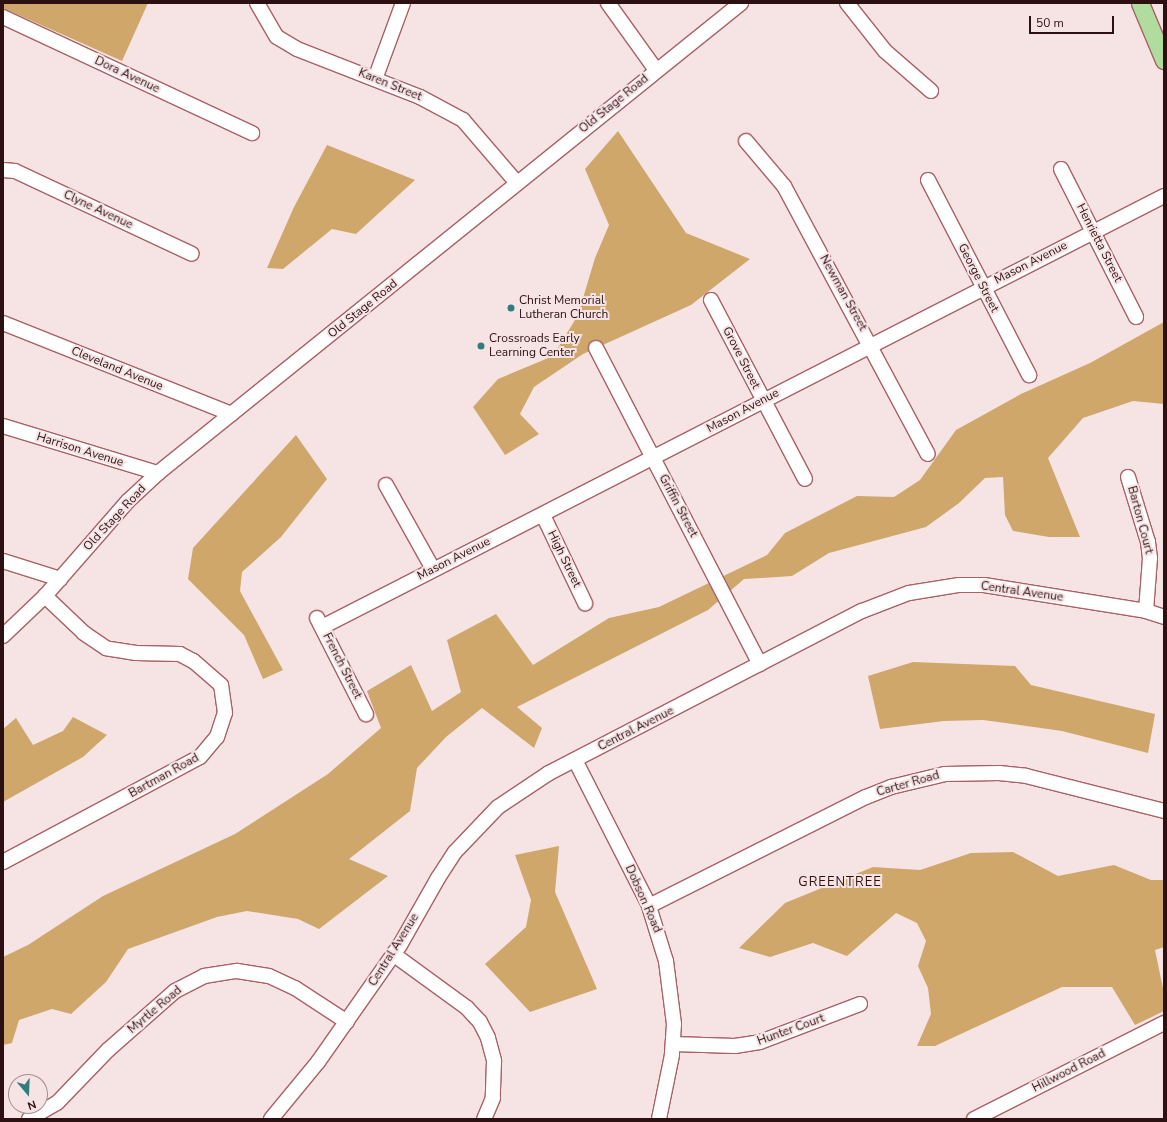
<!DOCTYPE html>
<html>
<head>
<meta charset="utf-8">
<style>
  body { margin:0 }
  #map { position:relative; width:1167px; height:1122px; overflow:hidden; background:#f6e4e5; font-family:"Nunito Sans",sans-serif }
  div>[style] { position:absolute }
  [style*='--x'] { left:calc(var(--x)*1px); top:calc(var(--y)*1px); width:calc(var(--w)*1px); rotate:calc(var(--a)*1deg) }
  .forest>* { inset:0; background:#cfa76b }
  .roads { filter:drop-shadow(1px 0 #a96165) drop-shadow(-1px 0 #a96165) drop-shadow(0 1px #a96165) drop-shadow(0 -1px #a96165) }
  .minor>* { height:14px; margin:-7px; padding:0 7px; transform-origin:7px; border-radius:7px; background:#fff }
  .major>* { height:17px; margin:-8.5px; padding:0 8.5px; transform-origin:8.5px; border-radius:8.5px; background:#b0dd9d }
  .dots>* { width:11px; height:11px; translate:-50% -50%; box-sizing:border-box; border:2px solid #f6e4e5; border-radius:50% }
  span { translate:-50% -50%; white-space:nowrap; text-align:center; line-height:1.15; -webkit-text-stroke:4px #f6e4e5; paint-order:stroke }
  .street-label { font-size:12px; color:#2d1012 }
  .poi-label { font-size:12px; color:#2d1012 }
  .left { translate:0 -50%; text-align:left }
  .neighbourhood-label { font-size:13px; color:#2d1012; letter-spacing:1px }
  .frame { position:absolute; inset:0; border:4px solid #2d1012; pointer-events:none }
  .north { position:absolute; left:8px; top:1074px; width:40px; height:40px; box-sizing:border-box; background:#f6e4e5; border:1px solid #a68f91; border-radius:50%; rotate:161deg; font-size:11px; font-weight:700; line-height:16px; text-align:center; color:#2d1012 }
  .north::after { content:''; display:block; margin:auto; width:14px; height:18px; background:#337c7e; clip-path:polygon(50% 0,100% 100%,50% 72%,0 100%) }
  .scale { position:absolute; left:1029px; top:16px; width:85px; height:18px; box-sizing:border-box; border:2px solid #2d1012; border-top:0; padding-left:5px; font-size:12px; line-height:14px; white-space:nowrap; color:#2d1012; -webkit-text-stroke:3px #f6e4e5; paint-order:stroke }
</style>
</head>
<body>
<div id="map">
  <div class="forest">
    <div style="clip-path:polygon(3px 3px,148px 3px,122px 61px,3px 8px)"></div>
    <div style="clip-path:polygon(618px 131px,686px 233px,750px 259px,691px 305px,583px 354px,534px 387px,520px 414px,539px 434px,505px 455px,473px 407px,498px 379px,553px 356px,578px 315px,595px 258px,609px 225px,585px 169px)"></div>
    <div style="clip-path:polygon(327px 145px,415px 180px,356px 234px,332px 229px,283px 269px,267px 268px,294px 207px)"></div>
    <div style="clip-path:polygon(1164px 322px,1164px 404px,1133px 401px,1083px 418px,1048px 458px,1080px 537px,1049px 537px,1013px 531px,1005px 515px,1003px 477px,985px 478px,959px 503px,926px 527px,829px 553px,792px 576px,744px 579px,708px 610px,517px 707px,542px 728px,534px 748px,482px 708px,446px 737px,417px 768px,410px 811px,349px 859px,388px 876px,319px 929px,298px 919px,247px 911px,217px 917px,128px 949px,106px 982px,71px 1014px,52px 1009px,19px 1020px,12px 1043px,3px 1045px,3px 957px,28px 945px,103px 896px,235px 834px,328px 774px,381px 728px,367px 691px,411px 665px,432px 711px,461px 692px,447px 640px,496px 614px,533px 665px,609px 618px,659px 607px,767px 555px,785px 533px,857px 496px,894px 497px,920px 480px,956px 430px,1021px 394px,1090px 363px)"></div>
    <div style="clip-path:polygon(296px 435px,327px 479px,281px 537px,242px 572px,240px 591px,283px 670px,263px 679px,244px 635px,188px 579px,193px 548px)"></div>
    <div style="clip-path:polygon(913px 662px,1015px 666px,1031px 685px,1155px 714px,1148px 753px,1062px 731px,983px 720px,944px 721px,880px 729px,868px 676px)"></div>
    <div style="clip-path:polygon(73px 717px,107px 735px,83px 757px,3px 802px,3px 729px,16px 718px,33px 745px,63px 731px)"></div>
    <div style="clip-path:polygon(559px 846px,555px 892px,597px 989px,530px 1012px,485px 964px,526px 927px,531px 900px,515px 855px)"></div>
    <div style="clip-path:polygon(1013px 852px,1058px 876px,1114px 865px,1151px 880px,1164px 880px,1164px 947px,1155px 950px,1164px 993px,1164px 1011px,1135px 1025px,1112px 987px,1062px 987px,935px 1046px,917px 1046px,931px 1014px,928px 988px,918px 966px,926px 941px,917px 923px,896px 913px,847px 956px,813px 943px,770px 957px,739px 948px,785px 903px,873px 867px,920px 870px,971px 853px)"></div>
  </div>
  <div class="roads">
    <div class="minor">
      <div style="--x:257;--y:3;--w:39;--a:60"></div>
      <div style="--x:277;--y:37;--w:23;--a:31"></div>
      <div style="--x:297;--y:49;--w:132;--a:21.3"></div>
      <div style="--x:420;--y:97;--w:49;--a:28.1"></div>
      <div style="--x:463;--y:120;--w:83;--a:49.4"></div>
      <div style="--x:608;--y:3;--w:82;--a:54.4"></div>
      <div style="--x:847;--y:3;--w:61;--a:51.6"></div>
      <div style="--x:885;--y:51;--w:61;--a:41"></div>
      <div style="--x:3;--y:17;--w:275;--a:25"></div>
      <div style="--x:375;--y:79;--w:81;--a:-69.8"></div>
      <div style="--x:746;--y:141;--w:59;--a:49.8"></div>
      <div style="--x:784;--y:186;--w:304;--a:61.8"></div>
      <div style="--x:1061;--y:169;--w:166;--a:63.1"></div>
      <div style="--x:3;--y:170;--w:12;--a:5"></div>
      <div style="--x:15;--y:171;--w:195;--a:25.1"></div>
      <div style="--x:928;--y:180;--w:220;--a:62.6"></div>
      <div style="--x:711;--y:300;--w:202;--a:62.3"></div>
      <div style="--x:3;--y:323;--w:246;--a:21.7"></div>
      <div style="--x:596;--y:348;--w:356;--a:62.6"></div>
      <div style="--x:3;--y:426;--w:162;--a:16.9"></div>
      <div style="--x:1128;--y:477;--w:68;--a:72.9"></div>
      <div style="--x:1148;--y:542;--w:16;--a:83"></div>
      <div style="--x:1150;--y:558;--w:53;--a:94.3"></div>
      <div style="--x:386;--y:485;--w:96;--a:60.8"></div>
      <div style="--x:543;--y:515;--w:98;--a:64.5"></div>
      <div style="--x:3;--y:561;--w:60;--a:17.5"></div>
      <div style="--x:317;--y:618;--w:108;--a:63"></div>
      <div style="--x:322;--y:627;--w:946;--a:-27.11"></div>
      <div style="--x:3;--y:636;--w:58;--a:-43.6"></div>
      <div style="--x:45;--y:596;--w:126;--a:-48.9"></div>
      <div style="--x:128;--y:501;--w:41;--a:-43"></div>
      <div style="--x:158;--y:473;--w:749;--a:-38.87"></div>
      <div style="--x:575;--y:760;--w:161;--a:63"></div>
      <div style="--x:648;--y:903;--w:61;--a:72.8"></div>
      <div style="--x:666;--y:961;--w:64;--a:82.8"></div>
      <div style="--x:674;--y:1024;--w:31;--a:94"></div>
      <div style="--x:672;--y:1055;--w:65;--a:101.5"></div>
      <div style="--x:3;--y:862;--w:223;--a:-28.1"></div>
      <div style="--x:200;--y:757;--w:26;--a:-50"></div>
      <div style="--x:217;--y:737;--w:25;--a:-72"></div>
      <div style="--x:225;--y:713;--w:28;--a:-98"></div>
      <div style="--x:221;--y:685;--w:37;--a:-139"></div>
      <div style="--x:193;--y:661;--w:15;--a:-152"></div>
      <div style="--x:180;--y:654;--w:44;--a:-178.7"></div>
      <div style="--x:136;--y:653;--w:30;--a:-171"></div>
      <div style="--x:106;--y:648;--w:27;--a:-146"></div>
      <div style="--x:84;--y:633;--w:54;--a:-136.5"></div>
      <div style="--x:649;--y:906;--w:243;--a:-26.7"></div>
      <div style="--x:866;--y:797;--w:27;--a:-22"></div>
      <div style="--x:891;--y:787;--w:56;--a:-13.5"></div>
      <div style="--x:945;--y:774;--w:54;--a:-1.1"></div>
      <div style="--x:999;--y:773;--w:27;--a:6"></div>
      <div style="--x:1026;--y:776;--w:142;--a:14.2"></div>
      <div style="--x:393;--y:954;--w:92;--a:36.1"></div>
      <div style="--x:467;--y:1008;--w:19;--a:47"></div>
      <div style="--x:480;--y:1022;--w:18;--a:63"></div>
      <div style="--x:488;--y:1038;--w:24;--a:75"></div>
      <div style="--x:494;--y:1061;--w:37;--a:92"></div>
      <div style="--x:493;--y:1098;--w:23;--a:113"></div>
      <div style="--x:673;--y:1044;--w:62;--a:1.8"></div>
      <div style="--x:735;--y:1046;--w:25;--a:-9"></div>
      <div style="--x:760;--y:1042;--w:107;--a:-20.8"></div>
      <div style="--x:29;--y:1119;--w:32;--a:-30"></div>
      <div style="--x:57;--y:1103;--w:74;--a:-46.1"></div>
      <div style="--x:108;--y:1050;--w:89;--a:-41.4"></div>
      <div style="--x:175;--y:991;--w:33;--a:-27"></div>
      <div style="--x:204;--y:976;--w:33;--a:-9"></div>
      <div style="--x:237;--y:971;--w:32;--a:9"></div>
      <div style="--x:269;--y:976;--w:29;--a:25"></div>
      <div style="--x:295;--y:988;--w:62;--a:33.2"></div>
      <div style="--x:271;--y:1119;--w:74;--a:-50.5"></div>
      <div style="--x:318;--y:1062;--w:143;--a:-55"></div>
      <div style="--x:400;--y:945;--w:77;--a:-60.4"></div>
      <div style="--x:438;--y:878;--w:31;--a:-57"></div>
      <div style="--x:455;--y:852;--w:62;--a:-46.3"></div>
      <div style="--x:498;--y:807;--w:61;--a:-33.7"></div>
      <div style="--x:549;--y:773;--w:352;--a:-27.4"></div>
      <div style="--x:862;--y:611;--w:50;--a:-21"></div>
      <div style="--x:909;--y:593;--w:51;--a:-9.1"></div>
      <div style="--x:959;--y:585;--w:25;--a:0"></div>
      <div style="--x:984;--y:585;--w:164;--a:9.1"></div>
      <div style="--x:1146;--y:611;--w:19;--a:18"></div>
      <div style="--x:974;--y:1119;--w:213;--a:-26.8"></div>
    </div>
    <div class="major">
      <div style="--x:1140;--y:3;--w:62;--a:67.2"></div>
    </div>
  </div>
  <div class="dots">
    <div style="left:511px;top:308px;background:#337c7e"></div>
    <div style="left:481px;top:346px;background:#337c7e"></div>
  </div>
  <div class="street-label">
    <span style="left:127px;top:75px;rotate:25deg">Dora Avenue</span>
    <span style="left:390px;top:85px;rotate:22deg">Karen Street</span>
    <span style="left:614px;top:104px;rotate:-39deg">Old Stage Road</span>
    <span style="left:98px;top:210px;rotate:25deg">Clyne Avenue</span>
    <span style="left:1099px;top:243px;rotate:63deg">Henrietta Street</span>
    <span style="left:1031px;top:263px;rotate:-27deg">Mason Avenue</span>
    <span style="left:978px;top:278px;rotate:63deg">George Street</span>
    <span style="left:843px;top:293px;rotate:61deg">Newman Street</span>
    <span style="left:363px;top:309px;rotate:-39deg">Old Stage Road</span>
    <span style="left:741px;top:358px;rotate:63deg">Grove Street</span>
    <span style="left:117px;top:369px;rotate:22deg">Cleveland Avenue</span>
    <span style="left:743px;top:411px;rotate:-28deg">Mason Avenue</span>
    <span style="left:80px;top:450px;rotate:17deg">Harrison Avenue</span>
    <span style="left:678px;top:506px;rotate:62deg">Griffin Street</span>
    <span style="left:115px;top:518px;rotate:-47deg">Old Stage Road</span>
    <span style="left:1140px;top:520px;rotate:75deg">Barton Court</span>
    <span style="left:454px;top:559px;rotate:-27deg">Mason Avenue</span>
    <span style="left:564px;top:559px;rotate:64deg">High Street</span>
    <span style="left:1022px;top:592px;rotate:8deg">Central Avenue</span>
    <span style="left:342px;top:666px;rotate:63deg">French Street</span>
    <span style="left:636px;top:729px;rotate:-27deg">Central Avenue</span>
    <span style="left:164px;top:776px;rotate:-29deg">Bartman Road</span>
    <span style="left:908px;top:784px;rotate:-16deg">Carter Road</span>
    <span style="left:643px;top:899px;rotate:66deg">Dobson Road</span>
    <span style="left:394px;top:950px;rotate:-58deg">Central Avenue</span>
    <span style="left:155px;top:1010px;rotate:-40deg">Myrtle Road</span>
    <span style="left:791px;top:1030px;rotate:-20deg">Hunter Court</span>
    <span style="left:1069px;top:1071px;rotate:-27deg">Hillwood Road</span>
  </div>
  <div class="poi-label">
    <span class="left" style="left:519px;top:308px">Christ Memorial<br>Lutheran Church</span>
    <span class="left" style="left:489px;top:346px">Crossroads Early<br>Learning Center</span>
  </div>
  <div class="neighbourhood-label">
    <span style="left:840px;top:882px">GREENTREE</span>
  </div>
  <div class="frame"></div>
  <div class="north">N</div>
  <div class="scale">50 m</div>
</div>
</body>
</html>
